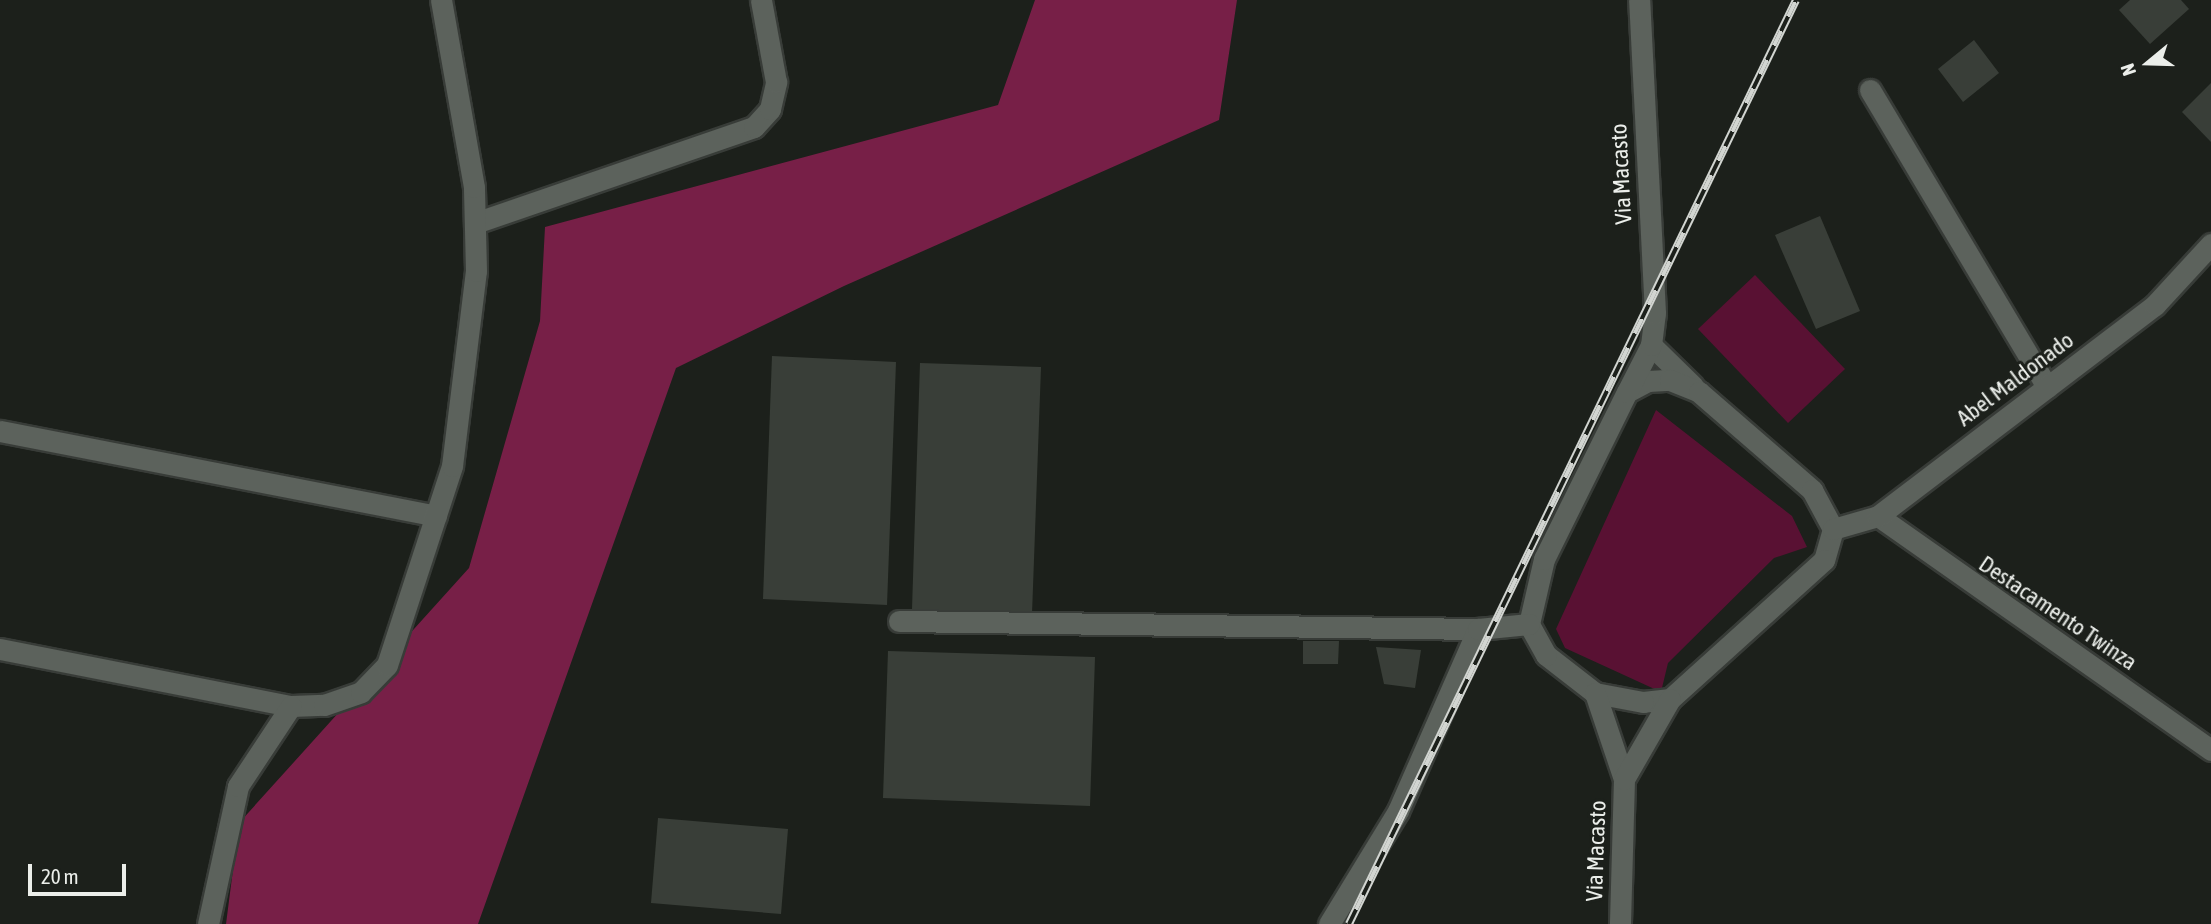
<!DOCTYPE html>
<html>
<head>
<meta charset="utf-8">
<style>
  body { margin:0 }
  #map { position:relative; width:2211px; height:924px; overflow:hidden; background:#1c201b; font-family:"Asap Condensed",sans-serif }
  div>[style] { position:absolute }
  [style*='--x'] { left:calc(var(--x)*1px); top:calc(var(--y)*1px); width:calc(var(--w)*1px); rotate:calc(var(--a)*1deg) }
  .green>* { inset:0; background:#591133 }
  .forest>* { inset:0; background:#771f47 }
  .building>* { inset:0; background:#393e38 }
  .roads { filter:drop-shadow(2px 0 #383c38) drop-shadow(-2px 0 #383c38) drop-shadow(0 2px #383c38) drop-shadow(0 -2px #383c38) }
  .minor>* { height:21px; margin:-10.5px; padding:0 10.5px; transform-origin:10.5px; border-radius:10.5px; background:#5c625c }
  .rail>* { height:8px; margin-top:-4px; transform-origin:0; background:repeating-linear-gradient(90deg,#1c201b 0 16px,#d2d5d1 0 32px); box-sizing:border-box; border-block:2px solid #d2d5d1 }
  span { translate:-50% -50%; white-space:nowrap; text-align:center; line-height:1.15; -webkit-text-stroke:6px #1c201b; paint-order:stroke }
  .street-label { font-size:23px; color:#ebeeea }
  .north { position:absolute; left:2113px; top:28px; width:70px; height:70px; -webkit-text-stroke:5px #1c201b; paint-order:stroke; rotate:251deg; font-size:19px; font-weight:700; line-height:28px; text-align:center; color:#ebeeea }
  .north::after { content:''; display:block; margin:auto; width:24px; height:32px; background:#ebeeea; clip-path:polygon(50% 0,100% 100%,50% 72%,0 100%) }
  .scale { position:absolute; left:28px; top:864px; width:98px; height:32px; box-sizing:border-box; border:4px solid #ebeeea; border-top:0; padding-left:9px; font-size:21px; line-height:24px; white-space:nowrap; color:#ebeeea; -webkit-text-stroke:5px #1c201b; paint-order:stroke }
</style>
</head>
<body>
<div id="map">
  <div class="green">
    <div style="clip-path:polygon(1755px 275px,1845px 369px,1788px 423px,1698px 329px)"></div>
    <div style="clip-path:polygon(1656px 410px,1792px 516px,1807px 547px,1774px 558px,1668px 663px,1661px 692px,1565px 648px,1556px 629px)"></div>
  </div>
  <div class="forest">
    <div style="clip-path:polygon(1035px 0,1237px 0,1219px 120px,844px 286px,676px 368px,478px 924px,226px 924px,239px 823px,469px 568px,540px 321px,545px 227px,998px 105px)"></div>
  </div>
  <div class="building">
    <div style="clip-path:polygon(2130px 0,2181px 0,2189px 9px,2150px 44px,2119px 10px)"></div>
    <div style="clip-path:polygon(1974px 40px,1999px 73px,1963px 102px,1938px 69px)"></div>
    <div style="clip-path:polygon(2211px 83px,2211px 142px,2182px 112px)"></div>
    <div style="clip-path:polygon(1820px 216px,1860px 311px,1816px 329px,1775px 235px)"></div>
    <div style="clip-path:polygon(772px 356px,896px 362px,887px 605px,763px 599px)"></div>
    <div style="clip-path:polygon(920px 363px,1041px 367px,1032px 614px,912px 609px)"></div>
    <div style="clip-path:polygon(1303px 641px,1339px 641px,1338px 664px,1303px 664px)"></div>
    <div style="clip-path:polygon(1376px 647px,1421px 650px,1415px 688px,1384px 684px)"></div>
    <div style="clip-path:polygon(888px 651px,1095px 657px,1090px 806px,883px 798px)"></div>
    <div style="clip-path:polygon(658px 818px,788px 829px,781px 914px,651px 903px)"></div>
  </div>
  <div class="roads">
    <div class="minor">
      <div style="--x:1870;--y:90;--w:346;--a:59.2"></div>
      <div style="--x:475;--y:223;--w:295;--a:-19"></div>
      <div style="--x:754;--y:127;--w:24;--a:-48"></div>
      <div style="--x:770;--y:109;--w:28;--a:-77"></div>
      <div style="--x:776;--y:82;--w:83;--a:-100.4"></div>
      <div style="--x:1651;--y:345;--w:59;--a:44.3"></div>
      <div style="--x:1627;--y:392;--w:24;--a:-28"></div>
      <div style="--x:1648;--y:381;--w:22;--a:-3"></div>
      <div style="--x:1670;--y:380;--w:31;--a:22"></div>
      <div style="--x:1699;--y:392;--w:150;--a:40.9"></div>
      <div style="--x:1812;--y:490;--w:44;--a:61.7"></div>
      <div style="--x:1833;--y:529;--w:32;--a:106"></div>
      <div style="--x:1824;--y:560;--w:207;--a:137.9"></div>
      <div style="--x:1670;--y:699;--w:27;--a:174"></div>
      <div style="--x:1643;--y:702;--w:49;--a:-169.4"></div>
      <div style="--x:1595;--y:693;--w:62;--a:-142.2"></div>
      <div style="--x:1546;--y:655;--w:35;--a:-119"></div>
      <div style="--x:1529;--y:624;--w:67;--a:-77"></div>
      <div style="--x:1544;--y:559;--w:186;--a:-63.6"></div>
      <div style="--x:1627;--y:392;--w:53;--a:-62.9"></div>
      <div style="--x:1651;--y:345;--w:32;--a:-83"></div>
      <div style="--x:1655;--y:313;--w:313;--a:-92.9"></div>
      <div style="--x:0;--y:431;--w:444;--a:11"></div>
      <div style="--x:1878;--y:516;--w:407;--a:35.1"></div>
      <div style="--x:1833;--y:529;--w:47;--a:-16.1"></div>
      <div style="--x:1878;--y:516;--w:348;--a:-37.3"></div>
      <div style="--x:2155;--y:305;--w:83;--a:-47.4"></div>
      <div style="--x:899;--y:621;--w:579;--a:0.79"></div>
      <div style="--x:0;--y:649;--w:297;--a:11.1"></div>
      <div style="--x:291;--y:706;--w:33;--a:-2"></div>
      <div style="--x:324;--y:705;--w:39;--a:-19"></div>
      <div style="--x:361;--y:692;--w:37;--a:-46"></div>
      <div style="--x:387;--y:665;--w:209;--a:-71.9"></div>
      <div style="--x:452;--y:466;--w:196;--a:-83"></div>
      <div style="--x:476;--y:271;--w:84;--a:-91.4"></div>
      <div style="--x:474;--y:187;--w:190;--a:-100"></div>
      <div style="--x:1595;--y:693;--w:91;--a:71.4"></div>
      <div style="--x:1624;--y:779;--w:145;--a:91.6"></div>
      <div style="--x:1624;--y:779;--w:92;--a:-60.1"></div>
      <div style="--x:208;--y:924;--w:141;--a:-77.7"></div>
      <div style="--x:238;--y:786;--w:96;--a:-56.5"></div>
      <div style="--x:1329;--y:924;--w:132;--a:-58.6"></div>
      <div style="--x:1398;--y:811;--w:199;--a:-66.3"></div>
      <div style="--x:1478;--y:629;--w:51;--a:-5.6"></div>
    </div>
  </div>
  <div class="rail">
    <div style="--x:1349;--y:924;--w:1026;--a:-64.18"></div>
  </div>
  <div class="street-label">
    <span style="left:1621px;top:174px;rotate:-93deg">Via Macasto</span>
    <span style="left:2015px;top:379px;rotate:-37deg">Abel Maldonado</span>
    <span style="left:2058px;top:613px;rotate:34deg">Destacamento Twinza</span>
    <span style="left:1596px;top:851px;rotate:-88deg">Via Macasto</span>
  </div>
  <div class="north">N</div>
  <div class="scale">20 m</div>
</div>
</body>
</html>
